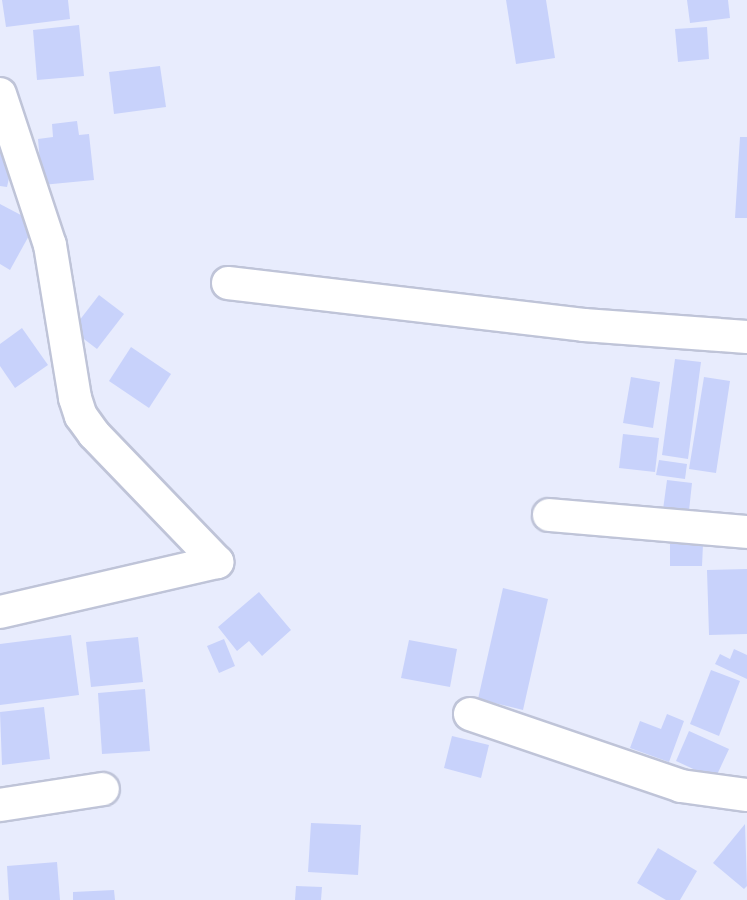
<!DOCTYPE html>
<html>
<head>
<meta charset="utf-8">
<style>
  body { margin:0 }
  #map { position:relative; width:747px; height:900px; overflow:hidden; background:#e8ecfd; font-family:"Fira Sans",sans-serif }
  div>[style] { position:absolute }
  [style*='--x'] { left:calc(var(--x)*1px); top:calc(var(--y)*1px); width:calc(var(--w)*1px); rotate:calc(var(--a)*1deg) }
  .building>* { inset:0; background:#c8d2fb }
  .roads { filter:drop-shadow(2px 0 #bfc4d8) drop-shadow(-2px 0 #bfc4d8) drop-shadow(0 2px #bfc4d8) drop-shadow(0 -2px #bfc4d8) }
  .minor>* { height:32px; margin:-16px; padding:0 16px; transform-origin:16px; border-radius:16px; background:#fff }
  span { translate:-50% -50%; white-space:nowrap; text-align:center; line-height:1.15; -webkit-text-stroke:5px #e8ecfd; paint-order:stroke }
</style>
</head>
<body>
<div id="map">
  <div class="building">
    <div style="clip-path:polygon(2px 0,68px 0,70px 19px,6px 27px)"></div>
    <div style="clip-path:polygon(506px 0,546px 0,555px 58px,516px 64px)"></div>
    <div style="clip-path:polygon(687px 0,728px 0,730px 18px,690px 23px)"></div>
    <div style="clip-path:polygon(79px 25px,84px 76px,37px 80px,33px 30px)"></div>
    <div style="clip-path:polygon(707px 27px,709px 59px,678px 62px,675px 29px)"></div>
    <div style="clip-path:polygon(160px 66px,166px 107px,114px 114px,109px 72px)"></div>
    <div style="clip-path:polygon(77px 121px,79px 135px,89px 134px,94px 180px,42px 185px,38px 139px,53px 137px,52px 124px)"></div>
    <div style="clip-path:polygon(740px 137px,747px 137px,747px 218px,735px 218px)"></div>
    <div style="clip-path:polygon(0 142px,16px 146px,7px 187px,0 186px)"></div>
    <div style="clip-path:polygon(0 204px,36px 223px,10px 270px,0 264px)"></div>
    <div style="clip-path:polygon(99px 295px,124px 314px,97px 349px,72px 330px)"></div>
    <div style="clip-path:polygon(22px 328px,48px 365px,15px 388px,0 366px,0 344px)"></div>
    <div style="clip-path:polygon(131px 347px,171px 374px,149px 408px,109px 381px)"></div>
    <div style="clip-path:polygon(675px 359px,701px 362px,688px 459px,662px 455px)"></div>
    <div style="clip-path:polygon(631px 377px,660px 382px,653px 428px,623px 423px)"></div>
    <div style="clip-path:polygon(704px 377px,730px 381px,716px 473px,689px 469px)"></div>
    <div style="clip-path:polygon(623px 434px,659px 438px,655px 472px,619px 468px)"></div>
    <div style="clip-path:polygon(659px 460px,687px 464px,685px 479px,656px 475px)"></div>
    <div style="clip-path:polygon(667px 480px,692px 483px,688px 520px,662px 517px)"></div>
    <div style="clip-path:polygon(670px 544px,703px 544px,702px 566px,670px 566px)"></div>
    <div style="clip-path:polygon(747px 569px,747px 634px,709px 635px,707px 570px)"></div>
    <div style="clip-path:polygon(503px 588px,548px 599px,523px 710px,478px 699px)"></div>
    <div style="clip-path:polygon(259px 592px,291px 630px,262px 656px,249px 641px,237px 651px,218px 627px)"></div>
    <div style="clip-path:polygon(71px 635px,79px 695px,0 705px,0 644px)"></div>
    <div style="clip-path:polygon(138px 637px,143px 682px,91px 687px,86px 642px)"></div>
    <div style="clip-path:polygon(224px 639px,235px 666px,219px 673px,207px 646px)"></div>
    <div style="clip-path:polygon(409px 640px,457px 649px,450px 687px,401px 678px)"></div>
    <div style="clip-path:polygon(734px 649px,747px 655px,747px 679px,715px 664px,720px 654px,730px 659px)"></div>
    <div style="clip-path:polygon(711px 670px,740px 681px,719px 736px,690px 724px)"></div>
    <div style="clip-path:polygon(145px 689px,150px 751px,102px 754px,98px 693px)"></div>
    <div style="clip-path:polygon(44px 707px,50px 759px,2px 765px,0 712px)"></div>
    <div style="clip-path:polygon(667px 714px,684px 721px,669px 762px,630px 748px,640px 721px,661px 729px)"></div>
    <div style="clip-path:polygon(689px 731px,729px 749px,715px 779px,676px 761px)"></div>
    <div style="clip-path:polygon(452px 736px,489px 745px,481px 778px,444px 768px)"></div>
    <div style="clip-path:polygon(311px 823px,361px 825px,358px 875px,308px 872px)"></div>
    <div style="clip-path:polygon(745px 824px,747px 886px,744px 889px,713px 863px)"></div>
    <div style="clip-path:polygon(658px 848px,697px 871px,680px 900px,666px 900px,637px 883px)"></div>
    <div style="clip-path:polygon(57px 862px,60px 900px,9px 900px,7px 866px)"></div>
    <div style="clip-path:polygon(296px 886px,322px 887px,321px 900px,295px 900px)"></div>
    <div style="clip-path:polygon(114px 890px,115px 900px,73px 900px,73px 892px)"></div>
  </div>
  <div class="roads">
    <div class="minor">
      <div style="--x:0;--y:94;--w:159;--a:71.7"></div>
      <div style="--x:50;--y:245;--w:155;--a:80.7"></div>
      <div style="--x:75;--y:398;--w:19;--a:72"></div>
      <div style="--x:81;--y:416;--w:22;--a:54"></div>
      <div style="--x:94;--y:434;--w:178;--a:46.1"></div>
      <div style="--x:228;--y:283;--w:358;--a:6.7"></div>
      <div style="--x:584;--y:325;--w:163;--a:4.2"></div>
      <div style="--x:549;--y:515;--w:199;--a:4.9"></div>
      <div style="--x:0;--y:612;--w:223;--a:-13"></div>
      <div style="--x:470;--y:714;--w:223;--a:18.8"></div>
      <div style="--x:681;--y:786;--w:67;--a:7.8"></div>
      <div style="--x:0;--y:805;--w:104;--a:-8.8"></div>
    </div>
  </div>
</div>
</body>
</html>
